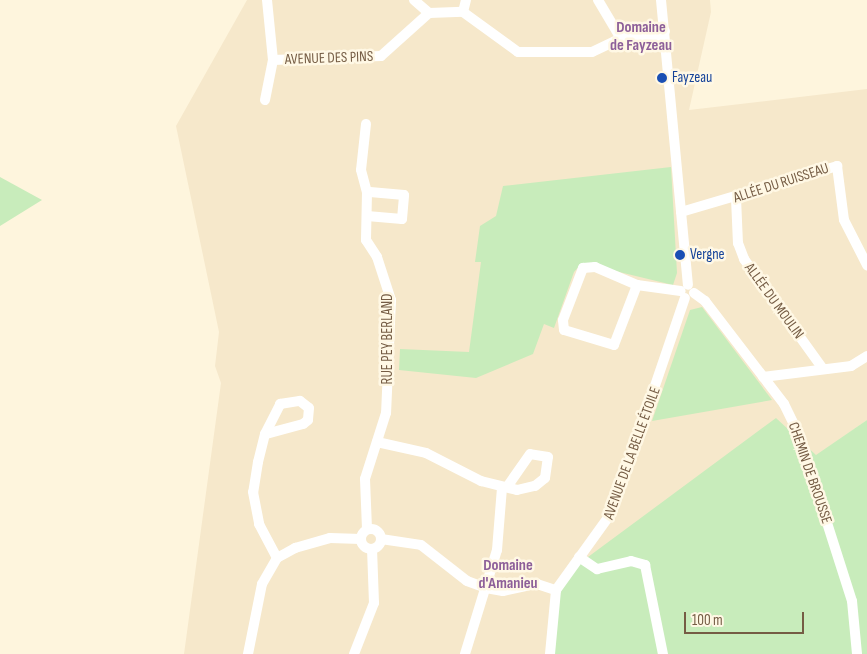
<!DOCTYPE html>
<html>
<head>
<meta charset="utf-8">
<style>
  body { margin:0 }
  #map { position:relative; width:867px; height:654px; overflow:hidden; background:#fef5dd; font-family:"Sofia Sans Condensed",sans-serif }
  div>[style] { position:absolute }
  [style*='--x'] { left:calc(var(--x)*1px); top:calc(var(--y)*1px); width:calc(var(--w)*1px); rotate:calc(var(--a)*1deg) }
  .residential>* { inset:0; background:#f6e8cb }
  .green>* { inset:0; background:#c8ecbb }
  .minor>* { height:10px; margin:-5px; padding:0 5px; transform-origin:5px; border-radius:5px; background:#fff }
  .minor>.ring { margin:-5px; padding:0; box-sizing:content-box; background:none; border:10px solid #fff; border-radius:50% }
  .dots>* { width:14px; height:14px; translate:-50% -50%; box-sizing:border-box; border:2px solid #fff8e5; border-radius:50% }
  span { translate:-50% -50%; white-space:nowrap; text-align:center; line-height:1.15; -webkit-text-stroke:5px #fff8e5; paint-order:stroke }
  .street-label { font-size:15px; color:#755c44 }
  .transit-label { font-size:15px; color:#164399 }
  .left { translate:0 -50%; text-align:left }
  .neighbourhood-label { font-size:16px; color:#8d5f99; font-weight:700 }
  .scale { position:absolute; left:684px; top:612px; width:120px; height:22px; box-sizing:border-box; border:2px solid #755c44; border-top:0; padding-left:6px; font-size:15px; line-height:18px; white-space:nowrap; color:#755c44; -webkit-text-stroke:4px #fff8e5; paint-order:stroke }
</style>
</head>
<body>
<div id="map">
  <div class="residential">
    <div style="clip-path:polygon(247px 0,710px 0,711px 12px,689px 110px,867px 89px,867px 420px,816px 456px,867px 654px,184px 654px,221px 383px,215px 366px,219px 332px,176px 126px)"></div>
  </div>
  <div class="green">
    <div style="clip-path:polygon(671px 167px,677px 273px,673px 285px,582px 263px,574px 272px,554px 328px,544px 324px,533px 354px,476px 378px,399px 370px,400px 349px,469px 352px,481px 262px,475px 262px,480px 226px,496px 216px,503px 186px)"></div>
    <div style="clip-path:polygon(0 177px,42px 200px,0 226px)"></div>
    <div style="clip-path:polygon(702px 307px,772px 400px,652px 421px,690px 310px)"></div>
    <div style="clip-path:polygon(776px 418px,816px 455px,867px 420px,867px 654px,550px 654px,550px 620px,565px 574px)"></div>
  </div>
  <div class="minor">
    <div style="--x:267;--y:0;--w:60;--a:84.3"></div>
    <div style="--x:273;--y:60;--w:108;--a:-2.1"></div>
    <div style="--x:381;--y:56;--w:64;--a:-41.9"></div>
    <div style="--x:429;--y:13;--w:34;--a:-2"></div>
    <div style="--x:463;--y:12;--w:68;--a:36"></div>
    <div style="--x:518;--y:52;--w:74;--a:0"></div>
    <div style="--x:592;--y:52;--w:44;--a:-25.4"></div>
    <div style="--x:632;--y:33;--w:33;--a:-3"></div>
    <div style="--x:414;--y:0;--w:20;--a:41"></div>
    <div style="--x:598;--y:0;--w:43;--a:59.3"></div>
    <div style="--x:661;--y:0;--w:286;--a:84.6"></div>
    <div style="--x:463;--y:12;--w:12;--a:-76"></div>
    <div style="--x:620;--y:37;--w:45;--a:5.1"></div>
    <div style="--x:265;--y:100;--w:41;--a:-78.7"></div>
    <div style="--x:366;--y:124;--w:46;--a:96.2"></div>
    <div style="--x:361;--y:170;--w:23;--a:75"></div>
    <div style="--x:367;--y:192;--w:48;--a:91.2"></div>
    <div style="--x:366;--y:240;--w:20;--a:57"></div>
    <div style="--x:377;--y:257;--w:45;--a:72"></div>
    <div style="--x:391;--y:300;--w:113;--a:92.5"></div>
    <div style="--x:386;--y:413;--w:69;--a:107.7"></div>
    <div style="--x:365;--y:479;--w:50;--a:87.7"></div>
    <div style="--x:736;--y:198;--w:45;--a:87.5"></div>
    <div style="--x:738;--y:243;--w:17;--a:69"></div>
    <div style="--x:744;--y:259;--w:135;--a:54.3"></div>
    <div style="--x:681;--y:212;--w:163;--a:-16.4"></div>
    <div style="--x:837;--y:166;--w:54;--a:82.6"></div>
    <div style="--x:844;--y:220;--w:51;--a:62.9"></div>
    <div style="--x:367;--y:216;--w:35;--a:5"></div>
    <div style="--x:402;--y:219;--w:24;--a:-85"></div>
    <div style="--x:404;--y:195;--w:37;--a:-175"></div>
    <div style="--x:637;--y:285;--w:64;--a:111"></div>
    <div style="--x:614;--y:345;--w:52;--a:-163.3"></div>
    <div style="--x:564;--y:330;--w:10;--a:-96"></div>
    <div style="--x:563;--y:320;--w:56;--a:-69"></div>
    <div style="--x:583;--y:268;--w:12;--a:-5"></div>
    <div style="--x:595;--y:267;--w:46;--a:23.2"></div>
    <div style="--x:637;--y:285;--w:44;--a:7.8"></div>
    <div style="--x:694;--y:293;--w:14;--a:36"></div>
    <div style="--x:705;--y:301;--w:130;--a:52.5"></div>
    <div style="--x:784;--y:404;--w:34;--a:64"></div>
    <div style="--x:799;--y:435;--w:174;--a:72.3"></div>
    <div style="--x:852;--y:601;--w:53;--a:84.6"></div>
    <div style="--x:763;--y:377;--w:89;--a:-7.1"></div>
    <div style="--x:851;--y:366;--w:19;--a:-32"></div>
    <div style="--x:265;--y:434;--w:34;--a:-63"></div>
    <div style="--x:280;--y:404;--w:20;--a:-9"></div>
    <div style="--x:300;--y:401;--w:11;--a:38"></div>
    <div style="--x:309;--y:408;--w:12;--a:95"></div>
    <div style="--x:308;--y:420;--w:6;--a:141"></div>
    <div style="--x:303;--y:424;--w:39;--a:165"></div>
    <div style="--x:265;--y:434;--w:29;--a:104"></div>
    <div style="--x:258;--y:462;--w:30;--a:99"></div>
    <div style="--x:253;--y:492;--w:33;--a:79"></div>
    <div style="--x:259;--y:524;--w:38;--a:62"></div>
    <div style="--x:377;--y:442;--w:50;--a:12.7"></div>
    <div style="--x:426;--y:453;--w:62;--a:27"></div>
    <div style="--x:481;--y:481;--w:37;--a:14"></div>
    <div style="--x:517;--y:490;--w:18;--a:-13"></div>
    <div style="--x:535;--y:486;--w:13;--a:-39"></div>
    <div style="--x:545;--y:478;--w:21;--a:-82"></div>
    <div style="--x:548;--y:457;--w:18;--a:-171"></div>
    <div style="--x:530;--y:454;--w:40;--a:124.9"></div>
    <div class="ring" style="left:361px;top:529px;width:10px;height:10px"></div>
    <div style="--x:381;--y:539;--w:40;--a:8.5"></div>
    <div style="--x:421;--y:545;--w:58;--a:38"></div>
    <div style="--x:467;--y:581;--w:20;--a:20"></div>
    <div style="--x:486;--y:588;--w:17;--a:10"></div>
    <div style="--x:503;--y:591;--w:35;--a:-12"></div>
    <div style="--x:537;--y:584;--w:20;--a:18"></div>
    <div style="--x:579;--y:557;--w:22;--a:34"></div>
    <div style="--x:597;--y:569;--w:35;--a:-13"></div>
    <div style="--x:631;--y:561;--w:15;--a:16"></div>
    <div style="--x:645;--y:565;--w:91;--a:78.6"></div>
    <div style="--x:248;--y:654;--w:71;--a:-78.7"></div>
    <div style="--x:262;--y:584;--w:30;--a:-60"></div>
    <div style="--x:277;--y:558;--w:21;--a:-29"></div>
    <div style="--x:295;--y:548;--w:36;--a:-16"></div>
    <div style="--x:330;--y:538;--w:31;--a:2"></div>
    <div style="--x:354;--y:654;--w:55;--a:-68.6"></div>
    <div style="--x:374;--y:603;--w:54;--a:-92.1"></div>
    <div style="--x:465;--y:654;--w:109;--a:-72.9"></div>
    <div style="--x:497;--y:550;--w:62;--a:-85.4"></div>
    <div style="--x:550;--y:654;--w:64;--a:-84.6"></div>
    <div style="--x:556;--y:590;--w:96;--a:-54.3"></div>
    <div style="--x:612;--y:512;--w:226;--a:-71.2"></div>
  </div>
  <div class="dots">
    <div style="left:662px;top:78px;background:#1a4fb4"></div>
    <div style="left:680px;top:255px;background:#1a4fb4"></div>
  </div>
  <div class="street-label">
    <span style="left:329px;top:58px;rotate:-2deg">AVENUE DES PINS</span>
    <span style="left:781px;top:183px;rotate:-18deg">ALLÉE DU RUISSEAU</span>
    <span style="left:774px;top:301px;rotate:54deg">ALLÉE DU MOULIN</span>
    <span style="left:388px;top:339px;rotate:-90deg">RUE PEY BERLAND</span>
    <span style="left:632px;top:453px;rotate:-70deg">AVENUE DE LA BELLE ÉTOILE</span>
    <span style="left:810px;top:473px;rotate:71deg">CHEMIN DE BROUSSE</span>
  </div>
  <div class="transit-label">
    <span class="left" style="left:672px;top:78px">Fayzeau</span>
    <span class="left" style="left:690px;top:255px">Vergne</span>
  </div>
  <div class="neighbourhood-label">
    <span style="left:641px;top:37px">Domaine<br>de Fayzeau</span>
    <span style="left:508px;top:575px">Domaine<br>d'Amanieu</span>
  </div>
  <div class="scale">100 m</div>
</div>
</body>
</html>
